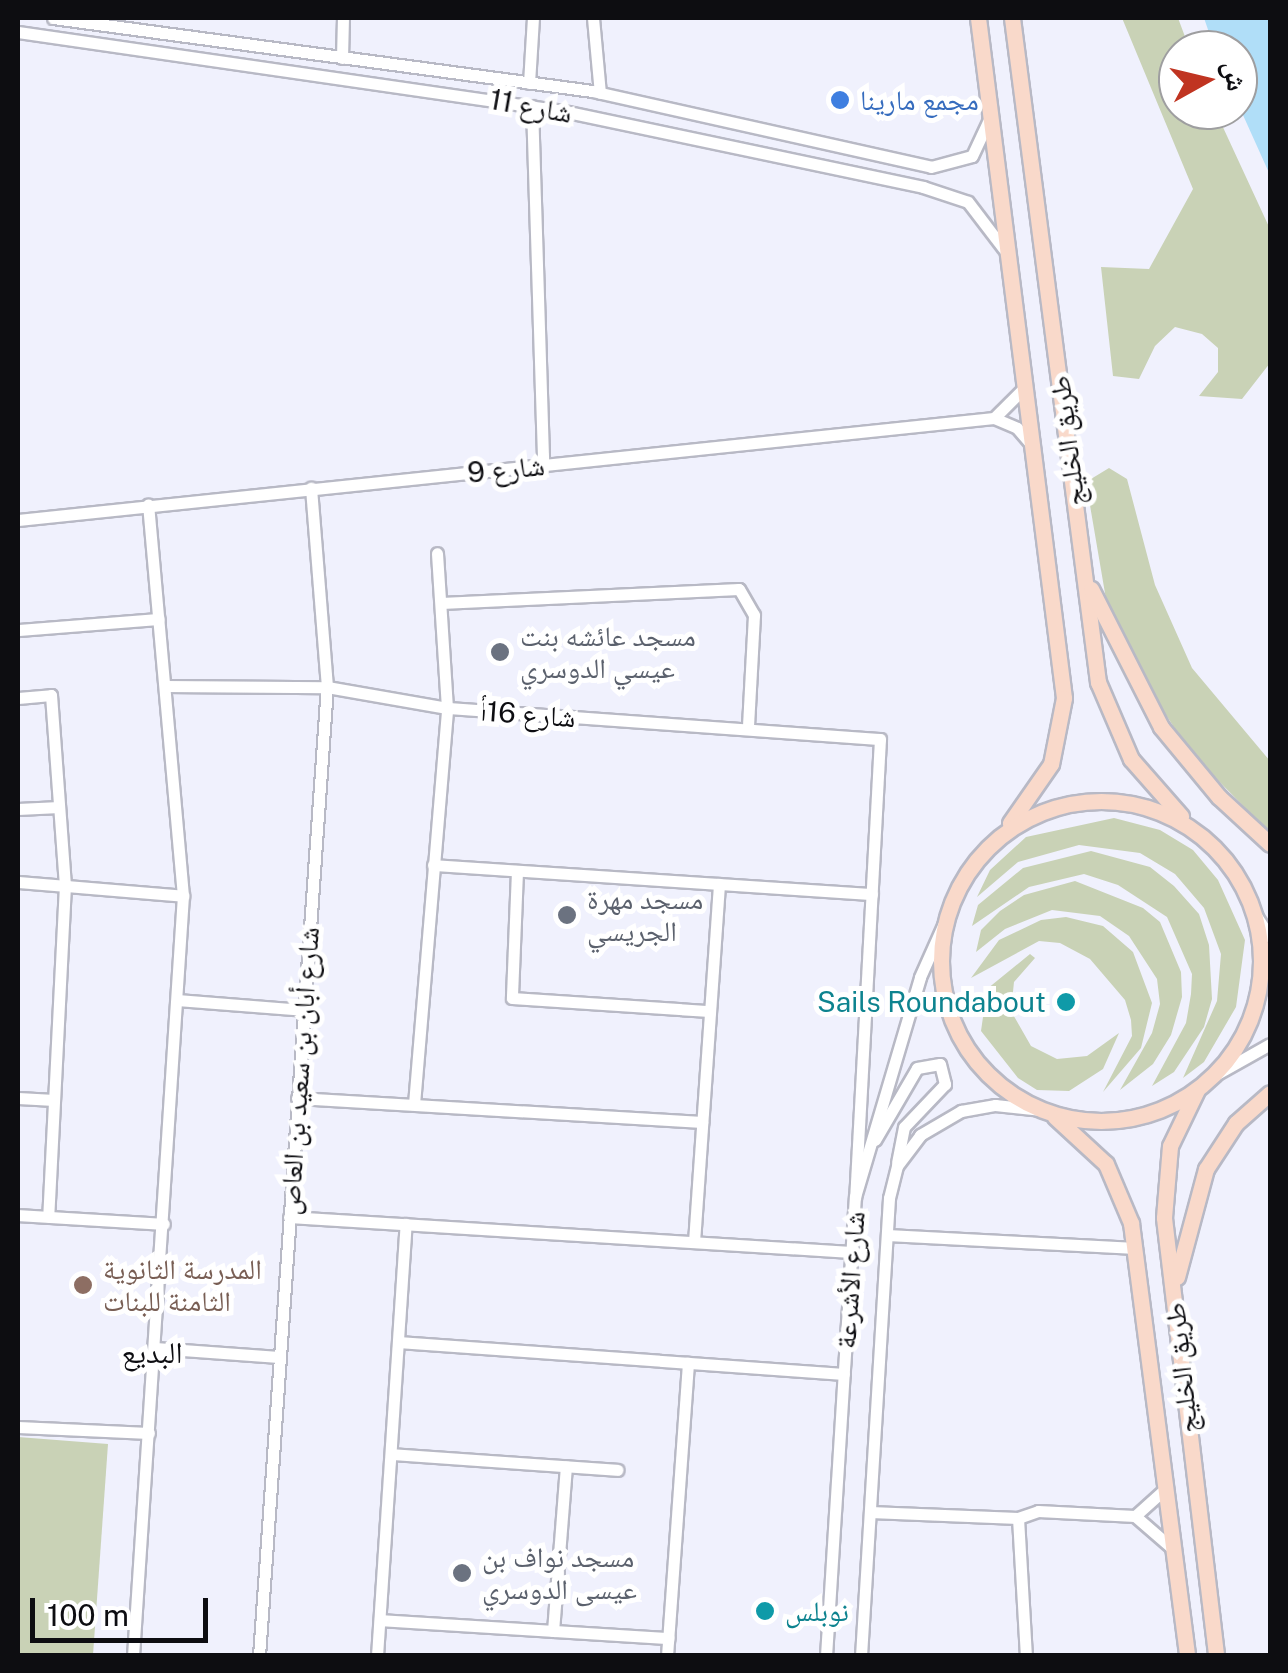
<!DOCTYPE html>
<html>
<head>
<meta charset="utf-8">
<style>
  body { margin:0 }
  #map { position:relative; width:1288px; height:1673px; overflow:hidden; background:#f0f1fd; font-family:"Public Sans","Noto Naskh Arabic",sans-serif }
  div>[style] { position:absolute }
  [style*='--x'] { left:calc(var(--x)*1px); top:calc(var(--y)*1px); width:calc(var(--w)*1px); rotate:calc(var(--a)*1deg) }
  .green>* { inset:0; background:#c9d2b6 }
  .water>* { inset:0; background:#b0def8 }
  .roads { filter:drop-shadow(2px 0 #b8b9c5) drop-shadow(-2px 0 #b8b9c5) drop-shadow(0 2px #b8b9c5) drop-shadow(0 -2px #b8b9c5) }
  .minor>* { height:11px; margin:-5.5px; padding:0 5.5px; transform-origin:5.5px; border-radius:5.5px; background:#fff }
  .major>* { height:15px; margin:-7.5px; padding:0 7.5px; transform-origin:7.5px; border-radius:7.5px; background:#f9d9ca }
  .major>.ring { margin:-7.5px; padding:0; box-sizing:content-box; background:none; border:15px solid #f9d9ca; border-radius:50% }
  .dots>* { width:28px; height:28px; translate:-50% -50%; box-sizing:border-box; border:5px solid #fff; border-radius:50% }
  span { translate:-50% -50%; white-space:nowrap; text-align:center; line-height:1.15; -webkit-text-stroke:10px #fff; paint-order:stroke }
  .shop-label { font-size:28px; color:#366cbe }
  .left { translate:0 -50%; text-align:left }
  .street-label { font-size:28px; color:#0d0d11 }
  .worship-label { font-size:28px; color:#5b616d }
  .culture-label { font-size:28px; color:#0d838f }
  .right { translate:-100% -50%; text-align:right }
  .education-label { font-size:28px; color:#785e54 }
  .neighbourhood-label { font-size:30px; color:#0d0d11 }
  .frame { position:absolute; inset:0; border:20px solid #0d0d11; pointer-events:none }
  .north { position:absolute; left:1158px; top:30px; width:100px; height:100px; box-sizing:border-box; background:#fff; border:2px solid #9e9ea0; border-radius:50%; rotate:82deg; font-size:28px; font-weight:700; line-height:40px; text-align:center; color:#0d0d11 }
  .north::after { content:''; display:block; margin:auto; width:35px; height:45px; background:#c03421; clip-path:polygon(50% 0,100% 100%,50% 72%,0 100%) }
  .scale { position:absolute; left:30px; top:1598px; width:178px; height:45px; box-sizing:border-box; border:5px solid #0d0d11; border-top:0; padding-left:12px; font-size:30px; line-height:35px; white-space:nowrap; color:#0d0d11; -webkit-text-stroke:8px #fff; paint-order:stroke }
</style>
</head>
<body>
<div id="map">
  <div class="green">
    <div style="clip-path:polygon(1122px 18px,1178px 18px,1190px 50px,1178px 50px,1178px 110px,1215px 110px,1270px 229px,1270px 363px,1242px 399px,1199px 396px,1218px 372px,1218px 348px,1202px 334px,1175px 327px,1155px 346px,1139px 379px,1113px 376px,1101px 267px,1149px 269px,1193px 189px)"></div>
    <div style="clip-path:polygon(1109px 468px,1127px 479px,1155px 585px,1192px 668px,1270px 761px,1270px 833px,1191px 753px,1129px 659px,1106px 599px,1086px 482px)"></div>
    <div style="clip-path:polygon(1114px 818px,1160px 830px,1193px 850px,1218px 880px,1245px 940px,1236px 1007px,1204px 1062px,1183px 1078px,1217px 1001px,1221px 954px,1204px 908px,1175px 874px,1140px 853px,1079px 845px,1018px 862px,977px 897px,990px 870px,1026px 837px)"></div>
    <div style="clip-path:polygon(1091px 851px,1150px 867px,1174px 886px,1199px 914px,1209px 945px,1212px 999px,1204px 1027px,1174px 1072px,1152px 1086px,1186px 1023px,1191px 994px,1192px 974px,1167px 917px,1118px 885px,1084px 874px,1029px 887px,972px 926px,978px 905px,1023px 868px)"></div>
    <div style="clip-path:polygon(1075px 881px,1143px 908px,1160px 922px,1181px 972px,1182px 997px,1171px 1035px,1153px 1064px,1120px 1090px,1152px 1033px,1160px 1004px,1157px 979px,1129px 936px,1100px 916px,1052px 910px,1005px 929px,976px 952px,981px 930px,1000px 911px,1024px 895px)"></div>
    <div style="clip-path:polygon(1066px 917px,1103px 926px,1133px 952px,1152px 1003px,1141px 1048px,1103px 1092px,1132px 1036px,1131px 1020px,1125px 1000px,1090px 959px,1060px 943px,1039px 941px,971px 978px,999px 940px,1041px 920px)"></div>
    <div style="clip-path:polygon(1030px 954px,1035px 958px,1014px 982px,1011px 1011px,1031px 1046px,1057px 1059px,1087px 1056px,1119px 1033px,1103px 1069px,1069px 1091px,1037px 1090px,1018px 1078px,981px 1031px,987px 989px)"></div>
    <div style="clip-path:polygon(18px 1437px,108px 1444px,93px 1655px,18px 1655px)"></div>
  </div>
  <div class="water">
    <div style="clip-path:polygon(1204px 18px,1270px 18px,1270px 175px,1238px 104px,1238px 50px,1215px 50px)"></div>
  </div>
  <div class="roads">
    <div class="minor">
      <div style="--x:53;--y:18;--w:544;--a:7.71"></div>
      <div style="--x:592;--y:91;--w:347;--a:12.6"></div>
      <div style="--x:931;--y:167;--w:42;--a:-15"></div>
      <div style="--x:972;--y:156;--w:38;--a:-65"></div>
      <div style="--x:593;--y:18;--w:75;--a:84.7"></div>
      <div style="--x:18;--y:32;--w:551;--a:8.25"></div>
      <div style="--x:563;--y:111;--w:368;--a:11.9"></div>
      <div style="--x:923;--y:187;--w:47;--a:18.4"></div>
      <div style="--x:968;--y:202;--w:58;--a:52.7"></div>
      <div style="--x:342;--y:58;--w:40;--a:-88.6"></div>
      <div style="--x:529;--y:83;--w:65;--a:-86.5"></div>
      <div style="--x:532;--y:106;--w:360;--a:88.2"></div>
      <div style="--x:994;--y:418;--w:25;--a:23"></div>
      <div style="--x:1017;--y:428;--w:20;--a:49"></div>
      <div style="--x:18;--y:520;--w:981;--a:-5.97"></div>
      <div style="--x:994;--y:418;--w:42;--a:-45"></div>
      <div style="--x:441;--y:603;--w:298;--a:-2.7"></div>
      <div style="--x:739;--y:589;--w:30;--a:60"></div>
      <div style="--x:754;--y:615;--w:111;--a:93.1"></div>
      <div style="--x:18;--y:630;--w:141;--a:-4.5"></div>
      <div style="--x:165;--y:686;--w:162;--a:0.4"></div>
      <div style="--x:327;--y:687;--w:122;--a:9.9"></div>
      <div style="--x:447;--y:708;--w:434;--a:4.1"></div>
      <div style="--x:880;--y:739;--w:459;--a:93.1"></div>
      <div style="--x:18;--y:698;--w:33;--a:-5"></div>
      <div style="--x:51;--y:695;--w:191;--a:85.8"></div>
      <div style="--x:65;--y:885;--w:332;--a:92.9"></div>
      <div style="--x:18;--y:809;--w:41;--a:-2.8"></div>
      <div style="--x:433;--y:865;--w:440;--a:3.8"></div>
      <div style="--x:517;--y:871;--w:127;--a:92.3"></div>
      <div style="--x:512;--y:998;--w:198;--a:3.8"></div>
      <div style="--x:18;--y:882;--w:166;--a:4.8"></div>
      <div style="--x:1255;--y:914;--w:27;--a:57"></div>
      <div style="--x:177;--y:1000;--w:126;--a:4.5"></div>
      <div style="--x:1208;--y:1079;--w:71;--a:-29.4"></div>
      <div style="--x:18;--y:1098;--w:36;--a:3"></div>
      <div style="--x:297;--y:1098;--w:406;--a:3.4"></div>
      <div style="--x:414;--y:1104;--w:397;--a:-85.2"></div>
      <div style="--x:447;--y:708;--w:155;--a:-93.7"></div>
      <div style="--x:875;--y:1140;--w:83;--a:-59.7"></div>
      <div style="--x:917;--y:1068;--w:23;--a:-10"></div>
      <div style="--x:940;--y:1064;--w:21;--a:76"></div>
      <div style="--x:945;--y:1084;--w:59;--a:133.6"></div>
      <div style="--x:904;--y:1127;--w:36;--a:101"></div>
      <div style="--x:18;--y:1215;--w:146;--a:3.5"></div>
      <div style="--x:289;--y:1217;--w:563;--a:3.56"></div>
      <div style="--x:887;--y:1235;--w:249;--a:3"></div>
      <div style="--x:694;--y:1242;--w:359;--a:-86"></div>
      <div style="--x:398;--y:1342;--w:447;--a:4.1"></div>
      <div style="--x:155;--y:1348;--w:124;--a:4.2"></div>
      <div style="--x:18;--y:1427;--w:131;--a:2.6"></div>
      <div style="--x:391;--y:1454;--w:227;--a:4"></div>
      <div style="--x:870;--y:1512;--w:148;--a:2.3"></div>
      <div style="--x:1018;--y:1518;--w:138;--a:86.7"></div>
      <div style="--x:1135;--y:1516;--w:40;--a:-42"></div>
      <div style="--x:1018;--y:1518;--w:21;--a:-19"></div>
      <div style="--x:1038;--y:1511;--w:97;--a:3"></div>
      <div style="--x:1135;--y:1516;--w:49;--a:40.9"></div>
      <div style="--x:380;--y:1620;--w:289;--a:3.6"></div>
      <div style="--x:553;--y:1631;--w:165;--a:-85.5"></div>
      <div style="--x:133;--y:1656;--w:762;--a:-86.24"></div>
      <div style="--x:183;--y:896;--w:393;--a:-95.1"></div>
      <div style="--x:259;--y:1656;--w:971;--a:-85.99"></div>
      <div style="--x:327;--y:687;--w:200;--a:-94.6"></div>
      <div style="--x:377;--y:1656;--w:433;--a:-86.2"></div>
      <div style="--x:667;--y:1656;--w:294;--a:-85.9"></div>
      <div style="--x:826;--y:1656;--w:460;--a:-86.4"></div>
      <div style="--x:855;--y:1197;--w:229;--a:-73.5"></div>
      <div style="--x:920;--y:977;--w:64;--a:-65.9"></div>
      <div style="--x:861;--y:1656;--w:459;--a:-86.5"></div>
      <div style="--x:889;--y:1198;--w:33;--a:-76"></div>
      <div style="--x:897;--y:1166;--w:39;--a:-53"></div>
      <div style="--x:920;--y:1135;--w:48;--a:-30.3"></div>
      <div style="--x:961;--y:1111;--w:35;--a:-10"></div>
      <div style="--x:995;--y:1105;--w:47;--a:6.1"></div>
    </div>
    <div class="major">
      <div style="--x:978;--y:18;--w:685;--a:82.79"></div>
      <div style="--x:1064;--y:698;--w:67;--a:101.1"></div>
      <div style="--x:1051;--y:764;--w:72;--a:124.8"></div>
      <div style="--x:1012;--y:18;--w:670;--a:82.62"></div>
      <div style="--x:1098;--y:682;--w:84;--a:66.8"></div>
      <div style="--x:1131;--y:759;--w:76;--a:48.7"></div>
      <div style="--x:1091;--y:589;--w:155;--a:63.1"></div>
      <div style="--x:1161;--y:727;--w:91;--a:50.4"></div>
      <div style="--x:1219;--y:797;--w:69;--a:42.7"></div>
      <div class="ring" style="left:941px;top:801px;width:305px;height:305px"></div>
      <div style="--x:1197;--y:1090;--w:62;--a:115.7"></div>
      <div style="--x:1170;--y:1146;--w:72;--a:94.8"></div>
      <div style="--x:1164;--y:1218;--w:441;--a:83.2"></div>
      <div style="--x:1055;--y:1117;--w:69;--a:42.7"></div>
      <div style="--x:1106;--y:1164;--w:64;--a:67"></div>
      <div style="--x:1131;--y:1223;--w:437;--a:82.6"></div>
      <div style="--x:1177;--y:1277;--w:112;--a:-75"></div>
      <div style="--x:1206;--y:1169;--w:55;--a:-56.9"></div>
      <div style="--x:1236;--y:1123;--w:45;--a:-41.4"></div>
    </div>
  </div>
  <div class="dots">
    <div style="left:840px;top:100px;background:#3f7fe0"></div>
    <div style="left:500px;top:652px;background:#6b7280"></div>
    <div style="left:567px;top:915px;background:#6b7280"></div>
    <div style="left:1066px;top:1002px;background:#0f9aa8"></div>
    <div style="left:83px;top:1285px;background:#8d6e63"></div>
    <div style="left:462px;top:1573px;background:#6b7280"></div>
    <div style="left:765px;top:1611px;background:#0f9aa8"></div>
  </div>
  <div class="shop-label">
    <span class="left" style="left:860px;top:100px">مجمع مارينا</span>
  </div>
  <div class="street-label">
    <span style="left:531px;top:106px;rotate:10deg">شارع 11</span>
    <span style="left:1067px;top:441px;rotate:-97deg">طريق الخليج</span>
    <span style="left:506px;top:469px;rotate:-6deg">شارع 9</span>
    <span style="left:528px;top:714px;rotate:4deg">شارع 16أ</span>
    <span style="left:299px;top:1071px;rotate:-86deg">شارع أبان بن سعيد بن العاص</span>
    <span style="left:850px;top:1280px;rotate:-86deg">شارع الأشرعة</span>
    <span style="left:1181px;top:1368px;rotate:-96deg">طريق الخليج</span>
  </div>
  <div class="worship-label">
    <span class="left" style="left:520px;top:652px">مسجد عائشه بنت<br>عيسي الدوسري</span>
    <span class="left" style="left:587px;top:915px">مسجد مهرة<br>الجريسي</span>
    <span class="left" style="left:482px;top:1573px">مسجد نواف بن<br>عيسى الدوسري</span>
  </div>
  <div class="culture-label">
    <span class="right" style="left:1046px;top:1002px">Sails Roundabout</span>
    <span class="left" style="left:785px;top:1611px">نوبلس</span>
  </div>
  <div class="education-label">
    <span class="left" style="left:103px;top:1285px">المدرسة الثانوية<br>الثامنة للبنات</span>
  </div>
  <div class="neighbourhood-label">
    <span style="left:152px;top:1352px">البديع</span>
  </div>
  <div class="frame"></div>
  <div class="north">ش</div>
  <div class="scale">100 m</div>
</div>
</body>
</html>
